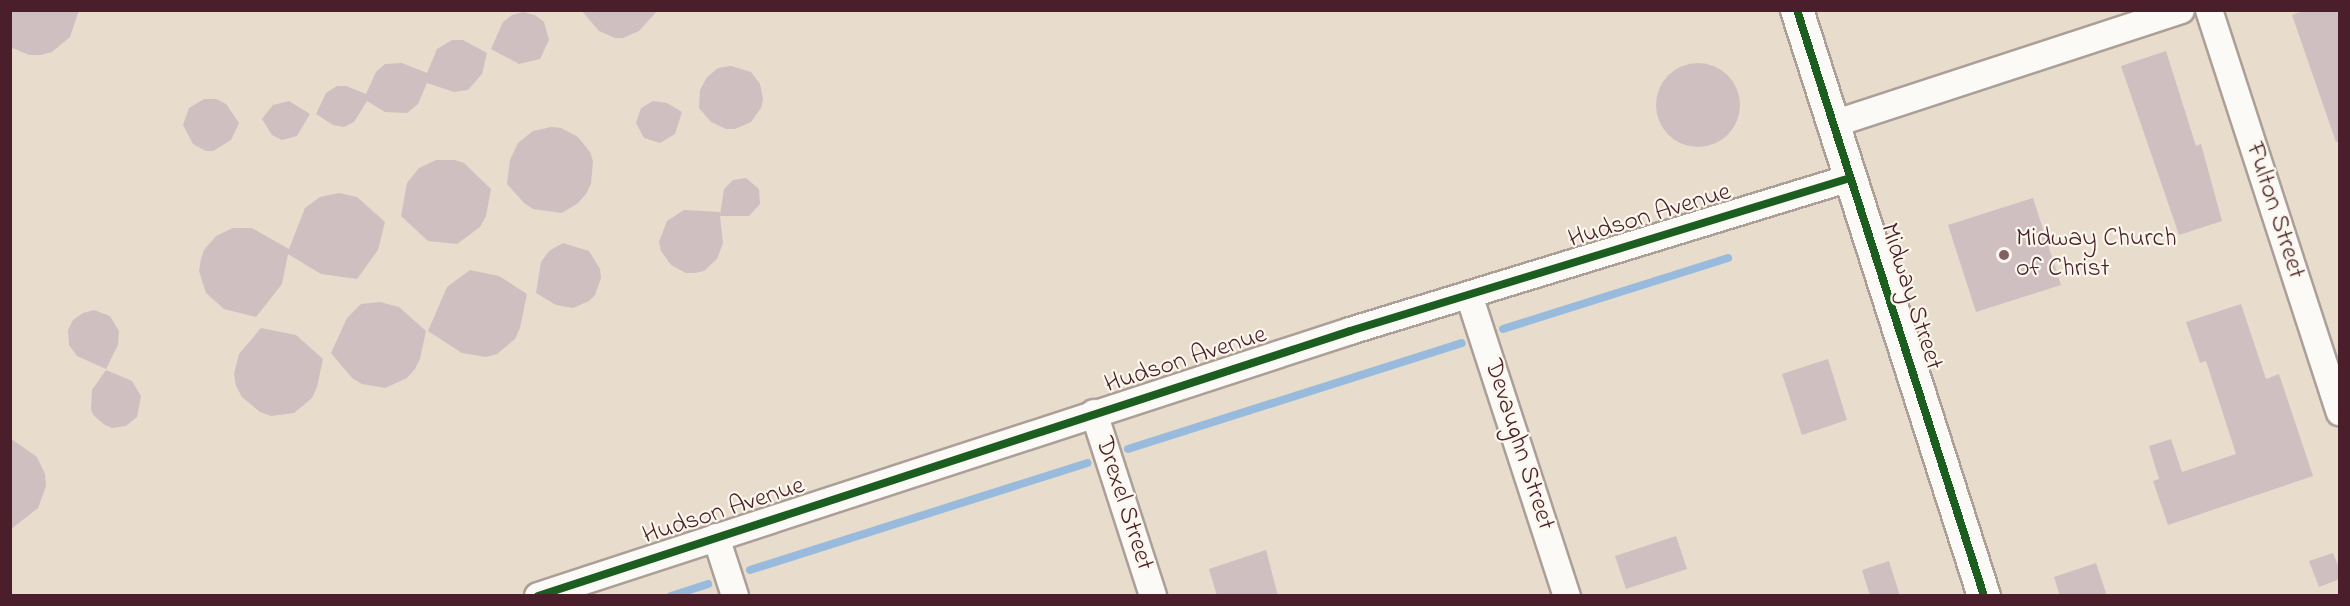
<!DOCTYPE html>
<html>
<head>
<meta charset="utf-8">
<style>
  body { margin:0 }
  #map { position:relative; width:2350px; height:606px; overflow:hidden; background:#e8dccc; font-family:"Indie Flower",sans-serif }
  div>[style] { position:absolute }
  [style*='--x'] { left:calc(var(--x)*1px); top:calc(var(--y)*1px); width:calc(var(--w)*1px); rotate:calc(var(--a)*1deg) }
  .stream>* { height:8px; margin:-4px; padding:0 4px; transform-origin:4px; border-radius:4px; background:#98bbdd }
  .building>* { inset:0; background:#d0bfc1 }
  .round { border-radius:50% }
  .roads { filter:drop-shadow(2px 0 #ab9f97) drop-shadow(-2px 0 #ab9f97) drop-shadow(0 2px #ab9f97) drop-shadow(0 -2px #ab9f97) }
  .minor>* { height:26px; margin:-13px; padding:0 13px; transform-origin:13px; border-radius:13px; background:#fcfaf7 }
  .tertiary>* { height:32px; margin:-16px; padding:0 16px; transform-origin:16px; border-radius:16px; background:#fcfaf7 }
  .cycleway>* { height:8px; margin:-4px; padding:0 4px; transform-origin:4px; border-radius:4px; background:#1b5e20 }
  .dots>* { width:16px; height:16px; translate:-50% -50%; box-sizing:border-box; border:3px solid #fbf7ec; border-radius:50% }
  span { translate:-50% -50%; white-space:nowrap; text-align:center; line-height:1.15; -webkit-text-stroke:4.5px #fbf7ec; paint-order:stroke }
  .street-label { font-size:26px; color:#4a1f2b }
  .poi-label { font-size:26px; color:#4a1f2b }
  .left { translate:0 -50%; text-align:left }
  .frame { position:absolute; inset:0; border:12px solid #4a1f2b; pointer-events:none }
</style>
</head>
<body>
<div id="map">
  <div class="stream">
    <div style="--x:1503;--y:329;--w:236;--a:-17.5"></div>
    <div style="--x:1128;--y:449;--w:350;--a:-17.6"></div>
    <div style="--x:750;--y:570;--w:354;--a:-17.6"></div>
    <div style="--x:671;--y:596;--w:39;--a:-18"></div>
  </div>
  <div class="building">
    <div style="clip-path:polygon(10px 10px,79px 10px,70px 37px,52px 52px,41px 55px,29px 55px,10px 47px)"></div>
    <div style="clip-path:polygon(581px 10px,658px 10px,639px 31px,623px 38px,615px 38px,599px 31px)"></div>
    <div style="clip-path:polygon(2305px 10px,2340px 10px,2340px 141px,2336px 142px,2292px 15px)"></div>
    <div style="clip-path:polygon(523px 12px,535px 15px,544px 22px,549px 40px,540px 59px,519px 64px,491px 49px,503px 22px,512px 15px)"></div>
    <div style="clip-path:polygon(452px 40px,463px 40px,487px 53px,482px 74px,468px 90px,454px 92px,427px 83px,418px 104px,407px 113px,385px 112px,367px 101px,354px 122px,344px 127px,333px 125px,316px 114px,326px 93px,337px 86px,346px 86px,366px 94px,376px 72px,385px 64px,402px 63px,427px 73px,437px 49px)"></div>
    <div style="clip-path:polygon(2166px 51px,2196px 146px,2201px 144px,2222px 221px,2179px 235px,2121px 66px)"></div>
    <div class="round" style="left:1656px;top:63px;width:84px;height:84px"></div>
    <div style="clip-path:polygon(731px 66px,751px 72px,760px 84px,763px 99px,761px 108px,751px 122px,735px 129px,726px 129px,711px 122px,699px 108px,700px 90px,707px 77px,718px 68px)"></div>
    <div style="clip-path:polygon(204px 99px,216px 99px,226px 104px,239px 123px,231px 140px,213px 151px,206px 151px,193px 144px,183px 125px,189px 108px)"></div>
    <div style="clip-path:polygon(289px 101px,310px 114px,297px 136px,282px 140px,272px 135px,262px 119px,273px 105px)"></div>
    <div style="clip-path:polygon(653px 101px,667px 103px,682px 112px,675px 134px,660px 143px,644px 138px,636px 123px,641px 108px)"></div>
    <div style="clip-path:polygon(551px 127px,561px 128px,578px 137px,590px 152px,593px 161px,591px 184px,586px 194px,578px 203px,562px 213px,533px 209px,524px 203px,507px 184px,510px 160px,518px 143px,533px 131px)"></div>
    <div style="clip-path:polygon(436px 160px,455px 160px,464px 163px,491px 189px,486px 216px,480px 227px,457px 244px,428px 241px,401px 216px,407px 183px,419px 168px)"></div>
    <div style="clip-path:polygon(746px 178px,759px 189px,760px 204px,749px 216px,720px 216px,723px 243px,717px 259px,704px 271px,695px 273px,686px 273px,671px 265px,661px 251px,659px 242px,667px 221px,684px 210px,720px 212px,720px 215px,724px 189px,733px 180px)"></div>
    <div style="clip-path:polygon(339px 193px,357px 197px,385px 222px,378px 250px,357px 279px,321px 274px,288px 254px,282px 284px,256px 317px,224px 309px,206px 293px,199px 271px,201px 259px,204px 250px,216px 236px,233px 228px,252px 228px,289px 249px,305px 208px,320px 197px)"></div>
    <div style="clip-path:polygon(2033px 198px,2061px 285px,1976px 312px,1948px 225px)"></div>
    <div style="clip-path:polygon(563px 243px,589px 251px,600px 269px,601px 278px,595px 295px,589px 301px,573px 308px,556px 305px,536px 293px,541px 262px,549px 251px)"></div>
    <div style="clip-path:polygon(470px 270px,499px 276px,527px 294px,520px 328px,515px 339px,497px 354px,486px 357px,462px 353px,428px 331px,447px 287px)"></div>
    <div style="clip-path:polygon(380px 302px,399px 307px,426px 331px,420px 359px,415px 369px,407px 378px,385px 388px,362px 384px,352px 378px,331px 353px,347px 318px,361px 304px)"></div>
    <div style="clip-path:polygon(2241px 304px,2266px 379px,2279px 374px,2313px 476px,2168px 525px,2153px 481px,2159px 479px,2149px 446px,2171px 439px,2182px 472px,2236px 454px,2206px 361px,2200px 363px,2186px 322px)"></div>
    <div style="clip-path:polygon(94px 310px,110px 316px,119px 331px,118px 345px,106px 369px,77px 356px,69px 345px,68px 330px,73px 320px,83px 313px)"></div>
    <div style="clip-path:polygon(261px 328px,296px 335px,323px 359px,317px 387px,312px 398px,294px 413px,271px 416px,260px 412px,242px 397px,236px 386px,234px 374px,239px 354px)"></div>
    <div style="clip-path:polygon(1828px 359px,1847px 420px,1802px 435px,1782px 374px)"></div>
    <div style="clip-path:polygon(106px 370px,132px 381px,141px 396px,137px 417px,126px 426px,112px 428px,105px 425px,94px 416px,91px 410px,92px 390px)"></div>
    <div style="clip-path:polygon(10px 438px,37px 457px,45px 474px,46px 486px,38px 508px,10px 530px)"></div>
    <div style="clip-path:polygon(1676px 536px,1687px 569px,1626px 589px,1615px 556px)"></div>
    <div style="clip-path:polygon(1266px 550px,1278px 596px,1217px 596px,1209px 569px)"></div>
    <div style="clip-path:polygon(2333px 553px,2340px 570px,2340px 579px,2319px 587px,2309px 561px)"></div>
    <div style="clip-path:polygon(1889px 561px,1900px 596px,1870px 596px,1862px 570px)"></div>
    <div style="clip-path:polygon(2096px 563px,2107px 596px,2060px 596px,2054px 577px)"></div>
  </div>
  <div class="roads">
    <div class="minor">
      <div style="--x:2209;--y:10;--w:423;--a:72"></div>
      <div style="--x:1833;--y:124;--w:366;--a:-18.1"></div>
      <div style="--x:1469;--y:295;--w:317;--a:72"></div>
      <div style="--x:1094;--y:413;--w:192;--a:72.1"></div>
      <div style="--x:716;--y:537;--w:62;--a:72.1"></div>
      <div style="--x:538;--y:596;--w:854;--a:-18.07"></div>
      <div style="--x:1350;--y:331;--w:523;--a:-17.01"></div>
    </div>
    <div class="tertiary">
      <div style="--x:1797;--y:10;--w:615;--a:72.3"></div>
    </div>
  </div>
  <div class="cycleway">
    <div style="--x:1797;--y:10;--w:615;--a:72.3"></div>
    <div style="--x:538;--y:596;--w:854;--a:-18.07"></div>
    <div style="--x:1350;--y:331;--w:523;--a:-17.01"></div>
  </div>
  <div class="dots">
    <div style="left:2004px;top:255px;background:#816163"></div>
  </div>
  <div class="street-label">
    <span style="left:2274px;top:211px;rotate:72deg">Fulton Street</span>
    <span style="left:1650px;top:217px;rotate:-17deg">Hudson Avenue</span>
    <span style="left:1910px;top:297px;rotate:72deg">Midway Street</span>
    <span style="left:1186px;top:361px;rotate:-18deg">Hudson Avenue</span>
    <span style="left:1518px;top:445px;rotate:72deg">Devaughn Street</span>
    <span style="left:1123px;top:504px;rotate:72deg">Drexel Street</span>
    <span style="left:724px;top:512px;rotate:-18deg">Hudson Avenue</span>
  </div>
  <div class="poi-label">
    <span class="left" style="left:2016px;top:255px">Midway Church<br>of Christ</span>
  </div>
  <div class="frame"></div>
</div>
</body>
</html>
